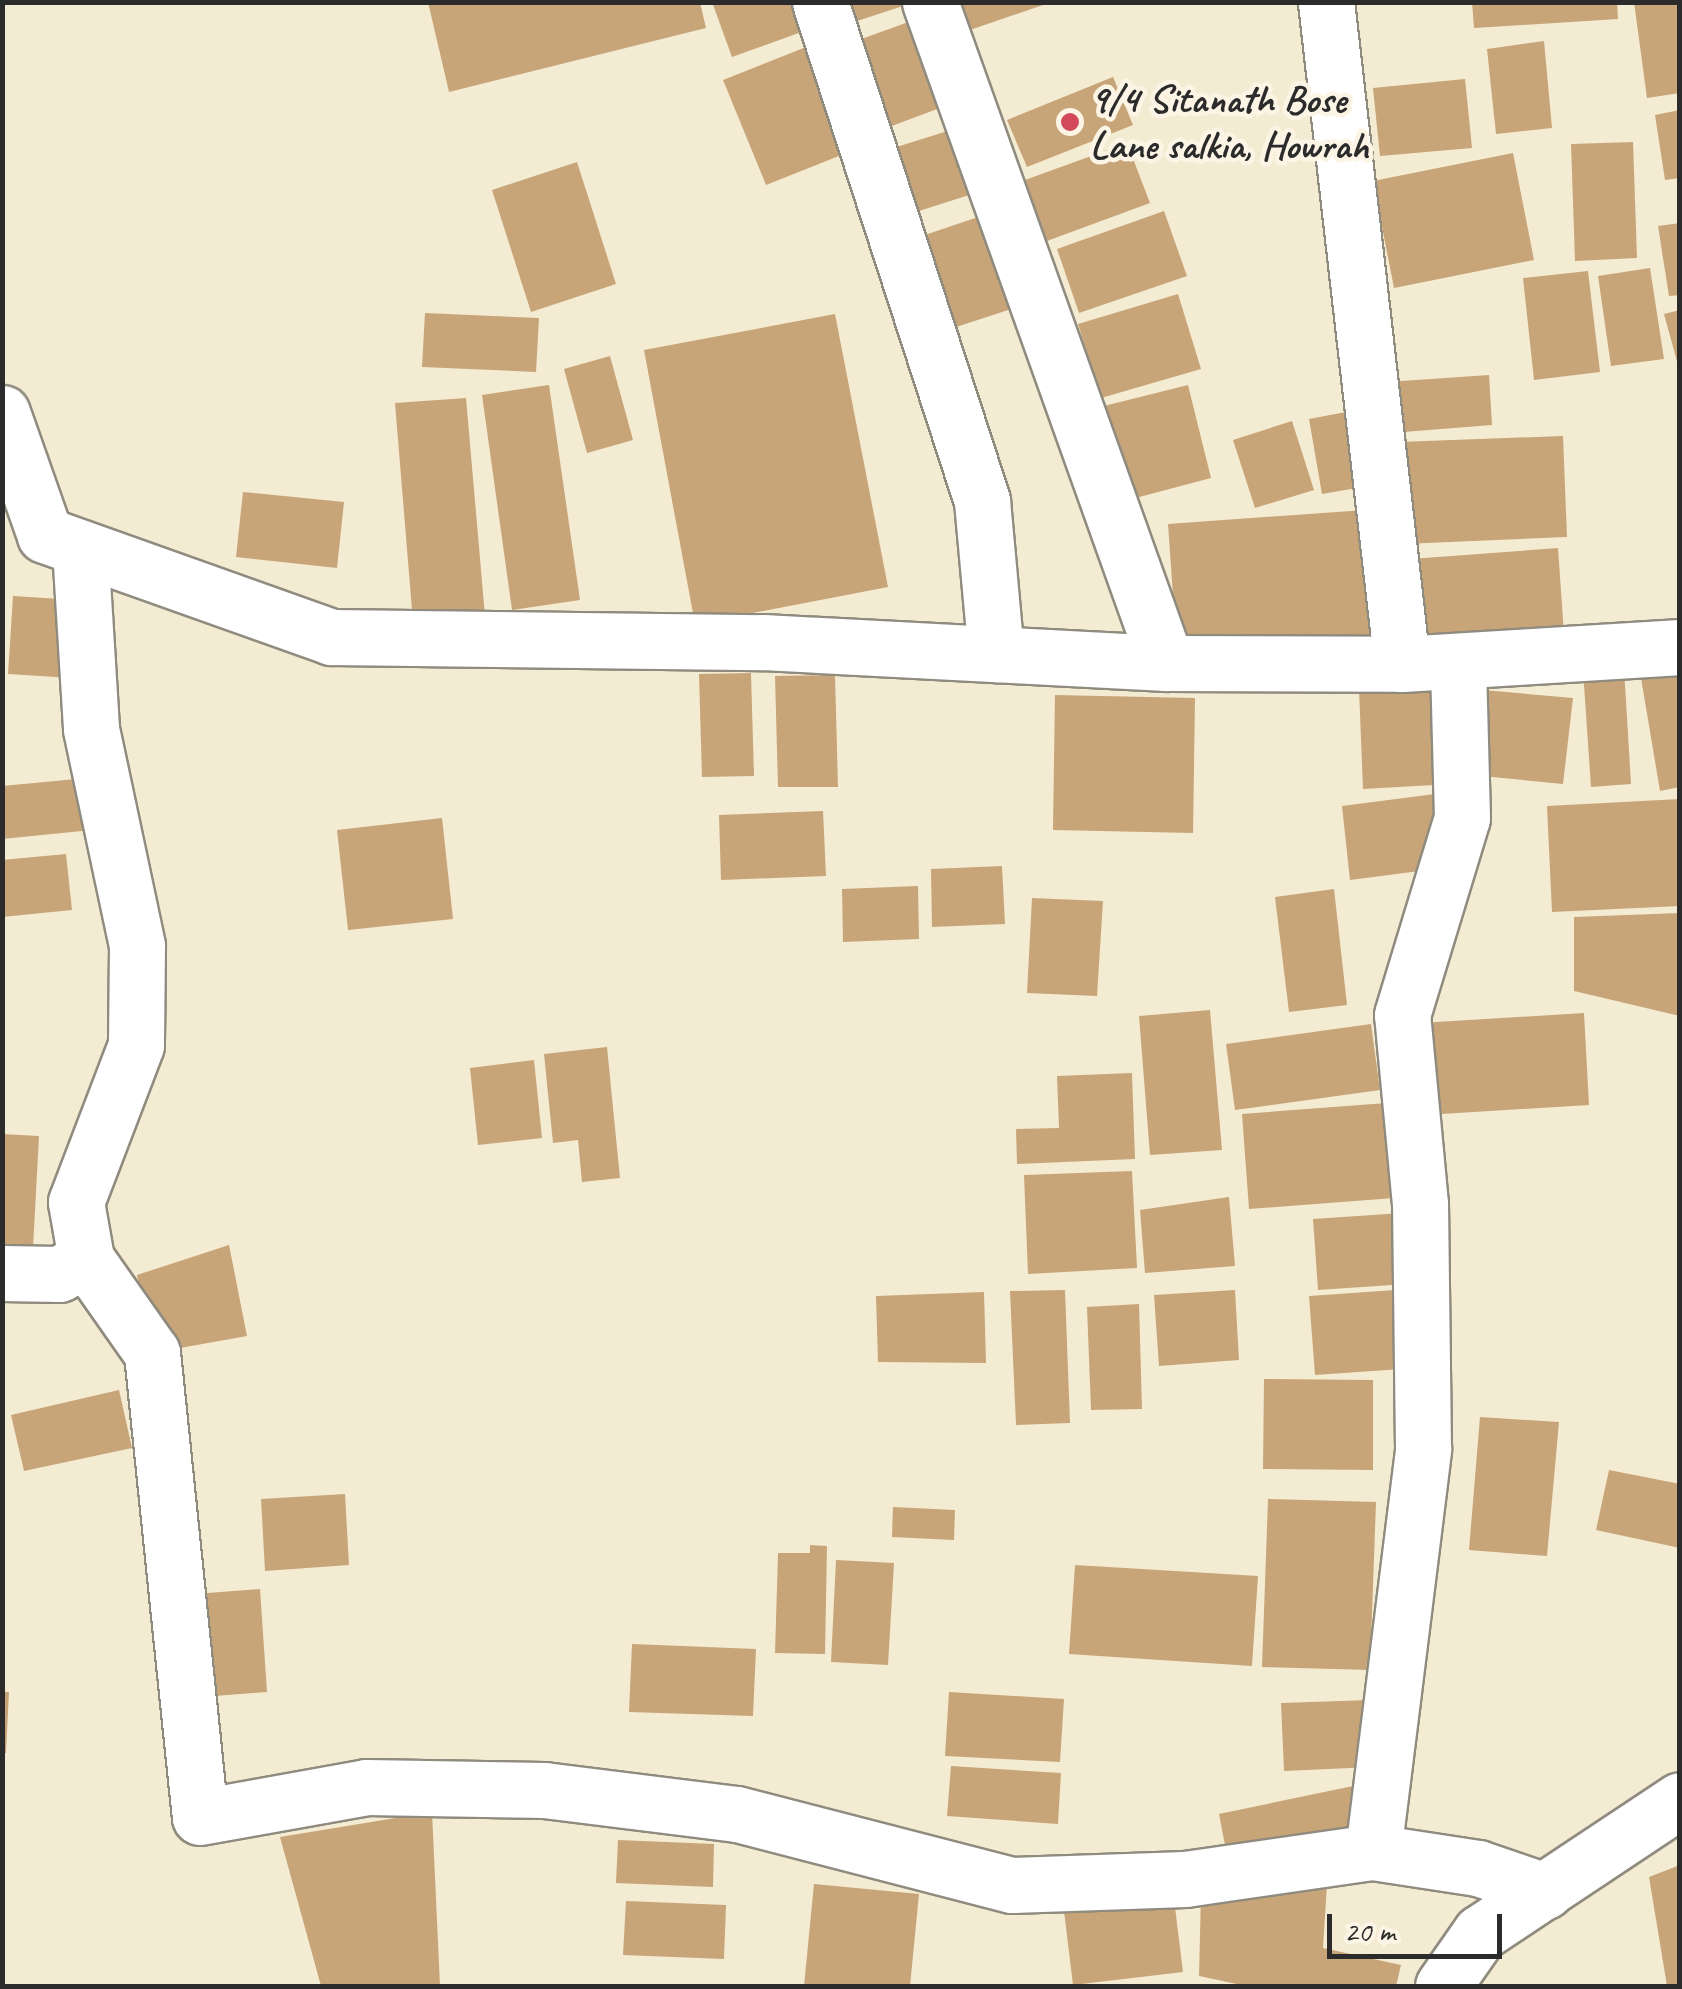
<!DOCTYPE html>
<html>
<head>
<meta charset="utf-8">
<style>
  body { margin:0 }
  #map { position:relative; width:1682px; height:1989px; overflow:hidden; background:#f4ebd3; font-family:Caveat,sans-serif }
  div>[style] { position:absolute }
  [style*='--x'] { left:calc(var(--x)*1px); top:calc(var(--y)*1px); width:calc(var(--w)*1px); rotate:calc(var(--a)*1deg) }
  .building>* { inset:0; background:#c8a578 }
  .roads { filter:drop-shadow(2px 0 #908b7f) drop-shadow(-2px 0 #908b7f) drop-shadow(0 2px #908b7f) drop-shadow(0 -2px #908b7f) }
  .minor>* { height:55px; margin:-27.5px; padding:0 27.5px; transform-origin:27.5px; border-radius:27.5px; background:#fff }
  .dots>* { width:28px; height:28px; translate:-50% -50%; box-sizing:border-box; border:5px solid #fcf5e5; border-radius:50% }
  span { translate:-50% -50%; white-space:nowrap; text-align:center; line-height:1.15; -webkit-text-stroke:9px #fcf5e5; paint-order:stroke }
  .poi-label { font-size:40px; color:#2b2b2b; font-weight:700 }
  .left { translate:0 -50%; text-align:left }
  .frame { position:absolute; inset:0; border:5px solid #2b2b2b; pointer-events:none }
  .scale { position:absolute; left:1327px; top:1914px; width:175px; height:45px; box-sizing:border-box; border:5px solid #2b2b2b; border-top:0; padding-left:12px; font-size:30px; line-height:35px; white-space:nowrap; color:#2b2b2b; -webkit-text-stroke:8px #fcf5e5; paint-order:stroke }
</style>
</head>
<body>
<div id="map">
  <div class="building">
    <div style="clip-path:polygon(428px 2px,700px 2px,706px 28px,449px 92px)"></div>
    <div style="clip-path:polygon(712px 2px,813px 2px,821px 25px,732px 57px)"></div>
    <div style="clip-path:polygon(835px 2px,912px 2px,912px 3px,842px 26px)"></div>
    <div style="clip-path:polygon(957px 2px,1049px 2px,1049px 3px,967px 31px)"></div>
    <div style="clip-path:polygon(1472px 2px,1617px 2px,1618px 19px,1474px 28px)"></div>
    <div style="clip-path:polygon(1634px 2px,1680px 2px,1680px 93px,1647px 98px)"></div>
    <div style="clip-path:polygon(925px 16px,956px 102px,873px 133px,842px 46px)"></div>
    <div style="clip-path:polygon(1544px 41px,1552px 128px,1496px 134px,1487px 49px)"></div>
    <div style="clip-path:polygon(806px 47px,849px 152px,766px 185px,723px 80px)"></div>
    <div style="clip-path:polygon(1113px 77px,1133px 125px,1027px 167px,1007px 120px)"></div>
    <div style="clip-path:polygon(1465px 79px,1472px 148px,1380px 156px,1373px 88px)"></div>
    <div style="clip-path:polygon(1680px 110px,1680px 178px,1665px 180px,1655px 115px)"></div>
    <div style="clip-path:polygon(970px 124px,991px 188px,894px 219px,874px 154px)"></div>
    <div style="clip-path:polygon(1633px 142px,1637px 258px,1575px 261px,1571px 144px)"></div>
    <div style="clip-path:polygon(1127px 143px,1150px 203px,1047px 241px,1025px 180px)"></div>
    <div style="clip-path:polygon(1513px 153px,1534px 260px,1394px 288px,1373px 181px)"></div>
    <div style="clip-path:polygon(577px 162px,616px 284px,531px 312px,492px 190px)"></div>
    <div style="clip-path:polygon(1164px 211px,1187px 276px,1079px 313px,1057px 249px)"></div>
    <div style="clip-path:polygon(990px 213px,1020px 306px,938px 333px,907px 241px)"></div>
    <div style="clip-path:polygon(1680px 223px,1680px 295px,1669px 296px,1658px 226px)"></div>
    <div style="clip-path:polygon(1650px 268px,1664px 359px,1611px 366px,1598px 276px)"></div>
    <div style="clip-path:polygon(1588px 271px,1600px 372px,1534px 380px,1523px 278px)"></div>
    <div style="clip-path:polygon(1178px 294px,1201px 369px,1101px 398px,1078px 324px)"></div>
    <div style="clip-path:polygon(1680px 310px,1680px 365px,1678px 365px,1664px 314px)"></div>
    <div style="clip-path:polygon(425px 313px,539px 318px,536px 372px,422px 367px)"></div>
    <div style="clip-path:polygon(835px 314px,888px 587px,695px 624px,644px 350px)"></div>
    <div style="clip-path:polygon(610px 356px,633px 440px,587px 453px,564px 369px)"></div>
    <div style="clip-path:polygon(1489px 375px,1492px 425px,1391px 433px,1387px 382px)"></div>
    <div style="clip-path:polygon(549px 385px,580px 600px,512px 610px,482px 395px)"></div>
    <div style="clip-path:polygon(1188px 385px,1211px 478px,1128px 500px,1104px 406px)"></div>
    <div style="clip-path:polygon(466px 398px,485px 616px,413px 622px,395px 403px)"></div>
    <div style="clip-path:polygon(1362px 409px,1374px 485px,1322px 494px,1309px 419px)"></div>
    <div style="clip-path:polygon(1292px 421px,1314px 490px,1255px 508px,1233px 440px)"></div>
    <div style="clip-path:polygon(1563px 436px,1567px 537px,1403px 544px,1399px 442px)"></div>
    <div style="clip-path:polygon(243px 492px,344px 502px,337px 568px,236px 557px)"></div>
    <div style="clip-path:polygon(1365px 510px,1373px 638px,1177px 652px,1168px 524px)"></div>
    <div style="clip-path:polygon(1558px 548px,1564px 634px,1403px 646px,1397px 560px)"></div>
    <div style="clip-path:polygon(13px 596px,77px 600px,72px 678px,8px 674px)"></div>
    <div style="clip-path:polygon(1680px 654px,1680px 787px,1660px 791px,1638px 660px)"></div>
    <div style="clip-path:polygon(1624px 668px,1631px 784px,1591px 787px,1583px 670px)"></div>
    <div style="clip-path:polygon(751px 673px,754px 776px,702px 777px,699px 674px)"></div>
    <div style="clip-path:polygon(835px 675px,838px 787px,778px 787px,775px 676px)"></div>
    <div style="clip-path:polygon(1447px 684px,1452px 784px,1363px 789px,1359px 689px)"></div>
    <div style="clip-path:polygon(1472px 689px,1573px 698px,1563px 784px,1462px 774px)"></div>
    <div style="clip-path:polygon(1055px 695px,1195px 698px,1193px 833px,1053px 830px)"></div>
    <div style="clip-path:polygon(87px 778px,92px 830px,2px 839px,2px 786px)"></div>
    <div style="clip-path:polygon(1435px 794px,1443px 868px,1350px 880px,1342px 806px)"></div>
    <div style="clip-path:polygon(1680px 799px,1680px 906px,1552px 912px,1547px 806px)"></div>
    <div style="clip-path:polygon(823px 811px,826px 876px,721px 880px,719px 815px)"></div>
    <div style="clip-path:polygon(442px 818px,453px 919px,348px 930px,337px 830px)"></div>
    <div style="clip-path:polygon(66px 854px,72px 910px,2px 917px,2px 860px)"></div>
    <div style="clip-path:polygon(1002px 866px,1005px 924px,932px 927px,931px 869px)"></div>
    <div style="clip-path:polygon(918px 886px,919px 939px,843px 942px,842px 889px)"></div>
    <div style="clip-path:polygon(1334px 889px,1347px 1005px,1289px 1012px,1275px 897px)"></div>
    <div style="clip-path:polygon(1032px 898px,1103px 901px,1097px 996px,1027px 993px)"></div>
    <div style="clip-path:polygon(1680px 913px,1680px 1016px,1574px 991px,1574px 917px)"></div>
    <div style="clip-path:polygon(1210px 1010px,1222px 1150px,1150px 1155px,1139px 1016px)"></div>
    <div style="clip-path:polygon(1584px 1013px,1589px 1105px,1425px 1115px,1420px 1023px)"></div>
    <div style="clip-path:polygon(1371px 1024px,1380px 1090px,1235px 1110px,1226px 1044px)"></div>
    <div style="clip-path:polygon(607px 1047px,620px 1178px,582px 1182px,578px 1140px,553px 1143px,544px 1054px)"></div>
    <div style="clip-path:polygon(534px 1060px,542px 1138px,478px 1145px,470px 1068px)"></div>
    <div style="clip-path:polygon(1132px 1073px,1135px 1159px,1017px 1164px,1016px 1129px,1059px 1128px,1057px 1076px)"></div>
    <div style="clip-path:polygon(1400px 1102px,1407px 1197px,1249px 1209px,1242px 1114px)"></div>
    <div style="clip-path:polygon(2px 1134px,39px 1136px,33px 1248px,2px 1247px)"></div>
    <div style="clip-path:polygon(1132px 1171px,1137px 1268px,1028px 1274px,1024px 1175px)"></div>
    <div style="clip-path:polygon(1229px 1197px,1235px 1266px,1145px 1273px,1140px 1210px)"></div>
    <div style="clip-path:polygon(1402px 1213px,1407px 1284px,1318px 1290px,1313px 1219px)"></div>
    <div style="clip-path:polygon(229px 1245px,247px 1336px,152px 1353px,137px 1275px)"></div>
    <div style="clip-path:polygon(1410px 1289px,1416px 1368px,1315px 1375px,1309px 1296px)"></div>
    <div style="clip-path:polygon(1065px 1290px,1070px 1423px,1016px 1425px,1010px 1291px)"></div>
    <div style="clip-path:polygon(1235px 1290px,1239px 1360px,1159px 1366px,1154px 1295px)"></div>
    <div style="clip-path:polygon(984px 1292px,986px 1363px,878px 1362px,876px 1296px)"></div>
    <div style="clip-path:polygon(1139px 1304px,1142px 1409px,1091px 1410px,1087px 1307px)"></div>
    <div style="clip-path:polygon(1264px 1379px,1373px 1380px,1373px 1470px,1263px 1469px)"></div>
    <div style="clip-path:polygon(119px 1390px,132px 1448px,24px 1471px,11px 1415px)"></div>
    <div style="clip-path:polygon(1480px 1417px,1559px 1422px,1547px 1556px,1469px 1550px)"></div>
    <div style="clip-path:polygon(1609px 1470px,1680px 1484px,1680px 1548px,1596px 1530px)"></div>
    <div style="clip-path:polygon(345px 1494px,349px 1565px,265px 1571px,261px 1499px)"></div>
    <div style="clip-path:polygon(1268px 1499px,1376px 1502px,1370px 1670px,1262px 1667px)"></div>
    <div style="clip-path:polygon(893px 1507px,955px 1510px,954px 1540px,892px 1537px)"></div>
    <div style="clip-path:polygon(810px 1545px,827px 1546px,825px 1654px,775px 1653px,778px 1553px,810px 1553px)"></div>
    <div style="clip-path:polygon(836px 1560px,894px 1563px,888px 1665px,831px 1662px)"></div>
    <div style="clip-path:polygon(1075px 1565px,1258px 1576px,1252px 1666px,1069px 1654px)"></div>
    <div style="clip-path:polygon(260px 1589px,267px 1692px,189px 1698px,182px 1595px)"></div>
    <div style="clip-path:polygon(632px 1644px,756px 1649px,753px 1716px,629px 1712px)"></div>
    <div style="clip-path:polygon(2px 1692px,9px 1692px,6px 1753px,2px 1753px)"></div>
    <div style="clip-path:polygon(949px 1692px,1064px 1699px,1060px 1762px,945px 1756px)"></div>
    <div style="clip-path:polygon(1370px 1700px,1373px 1767px,1284px 1771px,1281px 1703px)"></div>
    <div style="clip-path:polygon(951px 1766px,1061px 1773px,1058px 1824px,947px 1816px)"></div>
    <div style="clip-path:polygon(1358px 1785px,1367px 1833px,1228px 1861px,1219px 1814px)"></div>
    <div style="clip-path:polygon(432px 1812px,440px 1986px,321px 1986px,280px 1837px)"></div>
    <div style="clip-path:polygon(618px 1840px,714px 1844px,713px 1887px,616px 1883px)"></div>
    <div style="clip-path:polygon(1680px 1865px,1680px 1986px,1667px 1986px,1649px 1877px)"></div>
    <div style="clip-path:polygon(1328px 1869px,1323px 1948px,1401px 1965px,1396px 1986px,1246px 1986px,1199px 1976px,1201px 1893px)"></div>
    <div style="clip-path:polygon(814px 1884px,919px 1894px,910px 1986px,804px 1986px)"></div>
    <div style="clip-path:polygon(1174px 1899px,1183px 1972px,1073px 1985px,1064px 1911px)"></div>
    <div style="clip-path:polygon(626px 1901px,726px 1905px,724px 1959px,623px 1955px)"></div>
  </div>
  <div class="roads">
    <div class="minor">
      <div style="--x:820;--y:2;--w:525;--a:72.01"></div>
      <div style="--x:982;--y:501;--w:154;--a:84.8"></div>
      <div style="--x:930;--y:2;--w:702;--a:70.35"></div>
      <div style="--x:1326;--y:2;--w:666;--a:83.45"></div>
      <div style="--x:2;--y:413;--w:129;--a:70.6"></div>
      <div style="--x:45;--y:535;--w:304;--a:19.6"></div>
      <div style="--x:331;--y:637;--w:432;--a:0.7"></div>
      <div style="--x:763;--y:642;--w:404;--a:3"></div>
      <div style="--x:1166;--y:663;--w:236;--a:0.2"></div>
      <div style="--x:1402;--y:664;--w:279;--a:-3.5"></div>
      <div style="--x:80;--y:548;--w:181;--a:86.5"></div>
      <div style="--x:91;--y:729;--w:222;--a:78"></div>
      <div style="--x:137;--y:946;--w:99;--a:90.6"></div>
      <div style="--x:136;--y:1045;--w:168;--a:110.9"></div>
      <div style="--x:76;--y:1202;--w:58;--a:80"></div>
      <div style="--x:2;--y:1273;--w:57;--a:1"></div>
      <div style="--x:59;--y:1274;--w:31;--a:-29"></div>
      <div style="--x:86;--y:1259;--w:115;--a:54.9"></div>
      <div style="--x:152;--y:1353;--w:466;--a:84.1"></div>
      <div style="--x:200;--y:1817;--w:169;--a:-10.2"></div>
      <div style="--x:366;--y:1787;--w:178;--a:1"></div>
      <div style="--x:544;--y:1790;--w:194;--a:7.1"></div>
      <div style="--x:737;--y:1814;--w:284;--a:14.5"></div>
      <div style="--x:1012;--y:1885;--w:173;--a:-2"></div>
      <div style="--x:1185;--y:1879;--w:190;--a:-8.2"></div>
      <div style="--x:1373;--y:1852;--w:106;--a:8.7"></div>
      <div style="--x:1478;--y:1868;--w:71;--a:18.9"></div>
      <div style="--x:1373;--y:1852;--w:407;--a:-82.9"></div>
      <div style="--x:1423;--y:1448;--w:244;--a:-90.7"></div>
      <div style="--x:1420;--y:1204;--w:190;--a:-95.4"></div>
      <div style="--x:1402;--y:1015;--w:206;--a:-73.1"></div>
      <div style="--x:1462;--y:818;--w:157;--a:-91.5"></div>
      <div style="--x:1443;--y:1986;--w:65;--a:-55.1"></div>
      <div style="--x:1480;--y:1933;--w:240;--a:-33.6"></div>
    </div>
  </div>
  <div class="dots">
    <div style="left:1070px;top:122px;background:#d1495b"></div>
  </div>
  <div class="poi-label">
    <span class="left" style="left:1090px;top:122px">9/4 Sitanath Bose<br>Lane salkia, Howrah</span>
  </div>
  <div class="frame"></div>
  <div class="scale">20 m</div>
</div>
</body>
</html>
